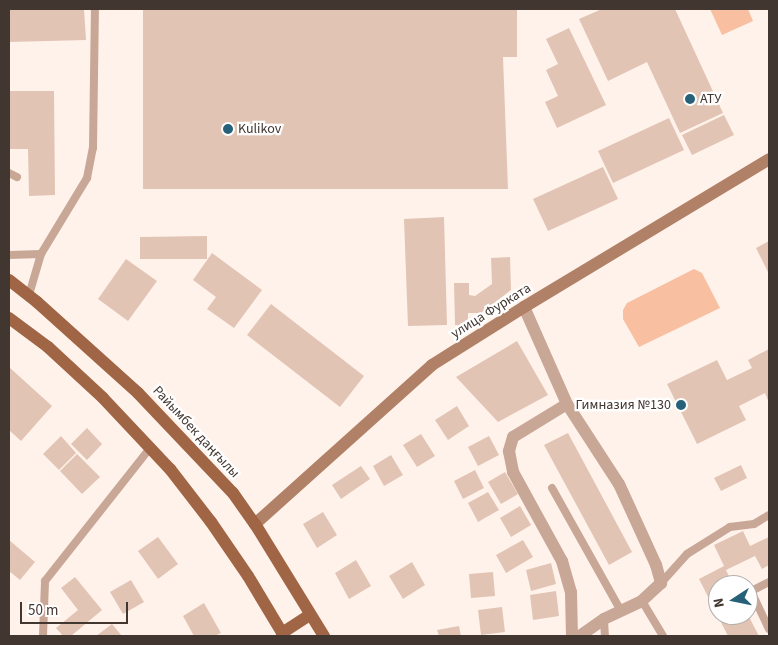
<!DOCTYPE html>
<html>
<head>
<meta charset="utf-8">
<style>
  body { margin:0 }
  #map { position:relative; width:778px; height:645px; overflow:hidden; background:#fff2eb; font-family:"Source Sans 3",sans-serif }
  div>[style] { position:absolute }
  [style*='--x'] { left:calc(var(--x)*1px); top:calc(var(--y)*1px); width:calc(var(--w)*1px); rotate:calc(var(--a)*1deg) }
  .green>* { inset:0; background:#f8bfa1 }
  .building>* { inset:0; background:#e2c4b4 }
  .lane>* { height:8px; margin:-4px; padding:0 4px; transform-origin:4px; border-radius:4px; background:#c9a796 }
  .street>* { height:12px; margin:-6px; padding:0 6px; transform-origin:6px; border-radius:6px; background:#c9a796 }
  .secondary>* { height:12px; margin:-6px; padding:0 6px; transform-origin:6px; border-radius:6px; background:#b18167 }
  .primary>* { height:12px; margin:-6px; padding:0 6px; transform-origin:6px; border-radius:6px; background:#a06545 }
  .dots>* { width:14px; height:14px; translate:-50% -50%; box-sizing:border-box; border:2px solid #fff; border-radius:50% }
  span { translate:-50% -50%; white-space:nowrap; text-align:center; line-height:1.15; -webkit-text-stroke:4.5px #fff; paint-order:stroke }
  .poi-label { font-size:14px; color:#423630 }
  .left { translate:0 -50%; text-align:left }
  .right { translate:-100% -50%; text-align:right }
  .street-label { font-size:14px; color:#423630 }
  .frame { position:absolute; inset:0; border:10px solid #423630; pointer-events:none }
  .north { position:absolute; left:708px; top:575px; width:50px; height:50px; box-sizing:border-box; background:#fff; border:1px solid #b3afac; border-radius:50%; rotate:259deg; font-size:14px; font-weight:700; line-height:20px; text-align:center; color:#423630 }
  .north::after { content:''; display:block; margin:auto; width:18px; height:22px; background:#266079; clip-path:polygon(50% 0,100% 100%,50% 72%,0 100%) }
  .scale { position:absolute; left:20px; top:602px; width:108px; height:22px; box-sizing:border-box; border:2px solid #423630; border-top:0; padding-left:6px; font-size:15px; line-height:18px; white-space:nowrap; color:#423630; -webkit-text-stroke:4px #fff; paint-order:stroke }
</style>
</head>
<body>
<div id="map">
  <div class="green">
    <div style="clip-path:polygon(710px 9px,748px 9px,753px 21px,722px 35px)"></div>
    <div style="clip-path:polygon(694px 269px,702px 273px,720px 308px,639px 347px,623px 319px,623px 310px,627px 303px)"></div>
  </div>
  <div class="building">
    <div style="clip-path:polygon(9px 9px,84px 9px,86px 40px,9px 42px)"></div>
    <div style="clip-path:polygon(143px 9px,517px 9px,517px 57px,503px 57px,508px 189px,143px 189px)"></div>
    <div style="clip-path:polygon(602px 9px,675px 9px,723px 113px,680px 133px,647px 62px,608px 81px,579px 19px)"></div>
    <div style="clip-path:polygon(569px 28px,606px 105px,557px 128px,545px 102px,558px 96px,546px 70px,558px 64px,546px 39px)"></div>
    <div style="clip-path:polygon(9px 91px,54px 91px,55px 195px,29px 196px,28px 149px,9px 149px)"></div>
    <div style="clip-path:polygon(724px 115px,734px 135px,692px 155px,682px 135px)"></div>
    <div style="clip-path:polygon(669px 118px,684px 150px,613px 183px,598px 151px)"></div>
    <div style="clip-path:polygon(603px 167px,618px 199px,548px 231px,533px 199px)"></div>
    <div style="clip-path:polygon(444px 217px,447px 325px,408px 326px,404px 219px)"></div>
    <div style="clip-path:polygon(207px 236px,207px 259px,140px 259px,140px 237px)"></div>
    <div style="clip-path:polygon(769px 241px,769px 274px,756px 248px)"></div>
    <div style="clip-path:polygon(212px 253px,262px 290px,234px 328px,207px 309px,216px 297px,193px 280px)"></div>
    <div style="clip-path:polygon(510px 257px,511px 290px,481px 313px,468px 313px,468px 325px,455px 325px,454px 283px,469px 283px,469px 295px,475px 296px,492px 284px,491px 258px)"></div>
    <div style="clip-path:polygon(126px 259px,157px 281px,128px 321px,98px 299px)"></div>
    <div style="clip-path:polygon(271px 304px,364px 376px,340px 407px,247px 335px)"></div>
    <div style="clip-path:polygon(517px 341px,548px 395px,498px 422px,456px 377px)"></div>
    <div style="clip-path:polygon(769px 349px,769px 403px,765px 393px,739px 406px,746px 420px,697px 444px,667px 384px,717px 360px,727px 380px,752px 368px,748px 360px)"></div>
    <div style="clip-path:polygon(9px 367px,52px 406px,21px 441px,9px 430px)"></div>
    <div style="clip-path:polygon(457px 406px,469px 426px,448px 440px,435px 420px)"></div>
    <div style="clip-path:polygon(87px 428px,102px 444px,87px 460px,71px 444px)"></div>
    <div style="clip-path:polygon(568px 433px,632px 552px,609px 565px,544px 445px)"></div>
    <div style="clip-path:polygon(421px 434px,435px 456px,417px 467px,403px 445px)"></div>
    <div style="clip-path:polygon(61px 436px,76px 453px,59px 470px,43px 454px)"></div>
    <div style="clip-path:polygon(489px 436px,499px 455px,478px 466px,468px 447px)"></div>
    <div style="clip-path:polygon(77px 454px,100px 477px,82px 494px,60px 471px)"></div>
    <div style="clip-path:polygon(391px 455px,403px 475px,384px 486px,373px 466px)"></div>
    <div style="clip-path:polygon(741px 465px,747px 478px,721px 491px,714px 478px)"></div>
    <div style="clip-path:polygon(361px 466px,370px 479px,341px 499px,332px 485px)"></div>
    <div style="clip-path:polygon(475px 470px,484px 488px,463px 499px,454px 481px)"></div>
    <div style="clip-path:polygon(505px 472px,518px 494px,501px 504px,488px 482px)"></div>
    <div style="clip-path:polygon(488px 492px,499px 510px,478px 522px,468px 503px)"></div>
    <div style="clip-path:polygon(520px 506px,531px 525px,511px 537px,500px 518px)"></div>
    <div style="clip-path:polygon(323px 512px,337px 535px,317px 548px,303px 524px)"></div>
    <div style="clip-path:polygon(743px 531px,750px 546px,769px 537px,769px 565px,762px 569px,755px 556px,726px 570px,733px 585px,718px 585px,718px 615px,748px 615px,759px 636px,728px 636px,699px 579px,724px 566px,714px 545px)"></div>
    <div style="clip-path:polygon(158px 537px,178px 564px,158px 579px,138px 551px)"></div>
    <div style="clip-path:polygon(9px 540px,35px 562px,20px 580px,9px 571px)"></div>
    <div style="clip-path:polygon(523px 540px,533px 557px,506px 573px,496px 555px)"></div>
    <div style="clip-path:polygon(356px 560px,371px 586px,349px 599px,335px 573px)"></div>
    <div style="clip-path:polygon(412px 562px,425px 585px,403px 599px,389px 576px)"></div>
    <div style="clip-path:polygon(551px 563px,556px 584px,531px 591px,526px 570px)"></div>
    <div style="clip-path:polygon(493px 572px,495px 596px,471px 598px,469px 574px)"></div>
    <div style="clip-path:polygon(75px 577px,102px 610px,71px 636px,63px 636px,56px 628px,78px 610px,61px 588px)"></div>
    <div style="clip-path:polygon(131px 580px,144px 602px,123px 614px,110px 592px)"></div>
    <div style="clip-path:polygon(556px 591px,559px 616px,533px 620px,530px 595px)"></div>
    <div style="clip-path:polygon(204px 603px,221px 633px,215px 636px,194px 636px,183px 616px)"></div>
    <div style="clip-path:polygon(502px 607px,505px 632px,481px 635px,478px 610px)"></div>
    <div style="clip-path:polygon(112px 624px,122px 636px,96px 636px)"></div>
    <div style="clip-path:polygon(459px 626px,461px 636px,439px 636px,437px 630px)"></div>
  </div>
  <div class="lane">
    <div style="--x:9;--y:173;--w:9;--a:27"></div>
    <div style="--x:9;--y:255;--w:32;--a:-2"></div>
    <div style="--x:29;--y:295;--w:43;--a:-73.7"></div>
    <div style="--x:41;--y:254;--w:89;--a:-58.8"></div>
    <div style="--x:87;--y:178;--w:31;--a:-79"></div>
    <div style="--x:93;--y:148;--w:139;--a:-89.2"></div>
    <div style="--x:552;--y:488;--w:141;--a:60.7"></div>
    <div style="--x:769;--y:582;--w:20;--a:153"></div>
    <div style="--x:751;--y:591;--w:42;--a:64.7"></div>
    <div style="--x:661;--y:583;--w:39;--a:-48"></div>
    <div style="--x:687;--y:554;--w:51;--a:-32.1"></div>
    <div style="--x:730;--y:527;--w:24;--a:-7"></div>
    <div style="--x:754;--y:524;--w:17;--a:-31"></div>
    <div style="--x:642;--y:601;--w:41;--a:59"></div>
    <div style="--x:604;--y:619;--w:17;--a:87"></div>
    <div style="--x:43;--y:636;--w:55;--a:-87.9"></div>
    <div style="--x:45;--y:581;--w:169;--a:-51.7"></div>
  </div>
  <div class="street">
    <div style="--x:524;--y:307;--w:106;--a:66.1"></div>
    <div style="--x:567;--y:404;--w:95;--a:57"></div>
    <div style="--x:619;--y:484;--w:89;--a:65.4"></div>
    <div style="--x:656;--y:565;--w:19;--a:74"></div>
    <div style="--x:661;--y:583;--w:26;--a:137"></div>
    <div style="--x:642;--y:601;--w:42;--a:154.7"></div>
    <div style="--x:604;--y:619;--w:29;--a:145"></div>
    <div style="--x:567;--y:404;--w:63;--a:148.6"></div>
    <div style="--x:513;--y:437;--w:15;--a:106"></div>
    <div style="--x:509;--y:451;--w:21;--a:79"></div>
    <div style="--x:513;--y:472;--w:102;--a:61.2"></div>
    <div style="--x:562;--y:561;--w:32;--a:74"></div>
    <div style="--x:571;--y:592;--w:44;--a:88.7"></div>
  </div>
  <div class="secondary">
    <div style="--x:255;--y:524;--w:238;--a:-41.9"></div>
    <div style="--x:432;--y:365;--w:109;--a:-32.2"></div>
    <div style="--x:524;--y:307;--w:286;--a:-31.1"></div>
  </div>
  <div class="primary">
    <div style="--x:9;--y:280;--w:36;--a:38"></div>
    <div style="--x:37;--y:302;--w:136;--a:42"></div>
    <div style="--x:138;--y:393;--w:138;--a:46.5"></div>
    <div style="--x:233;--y:493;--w:38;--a:55"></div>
    <div style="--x:255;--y:524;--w:132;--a:58.4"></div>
    <div style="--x:9;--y:318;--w:49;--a:36.6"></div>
    <div style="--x:48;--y:347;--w:75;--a:42.8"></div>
    <div style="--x:103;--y:398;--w:98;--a:46.7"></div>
    <div style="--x:170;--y:469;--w:67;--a:52.3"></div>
    <div style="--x:211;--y:522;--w:65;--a:55.6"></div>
    <div style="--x:248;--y:576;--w:70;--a:59"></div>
    <div style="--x:282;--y:633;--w:33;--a:-33"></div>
  </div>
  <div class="dots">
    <div style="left:690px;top:99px;background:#266079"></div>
    <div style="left:228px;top:129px;background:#266079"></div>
    <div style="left:681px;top:405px;background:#266079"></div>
  </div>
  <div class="poi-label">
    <span class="left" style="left:700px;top:99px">АТУ</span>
    <span class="left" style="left:238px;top:129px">Kulikov</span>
    <span class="right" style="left:671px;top:405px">Гимназия №130</span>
  </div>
  <div class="street-label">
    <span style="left:491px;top:311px;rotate:-32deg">улица Фурката</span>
    <span style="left:196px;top:432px;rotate:47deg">Райымбек даңғылы</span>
  </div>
  <div class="frame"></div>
  <div class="north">N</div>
  <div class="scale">50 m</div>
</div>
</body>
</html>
